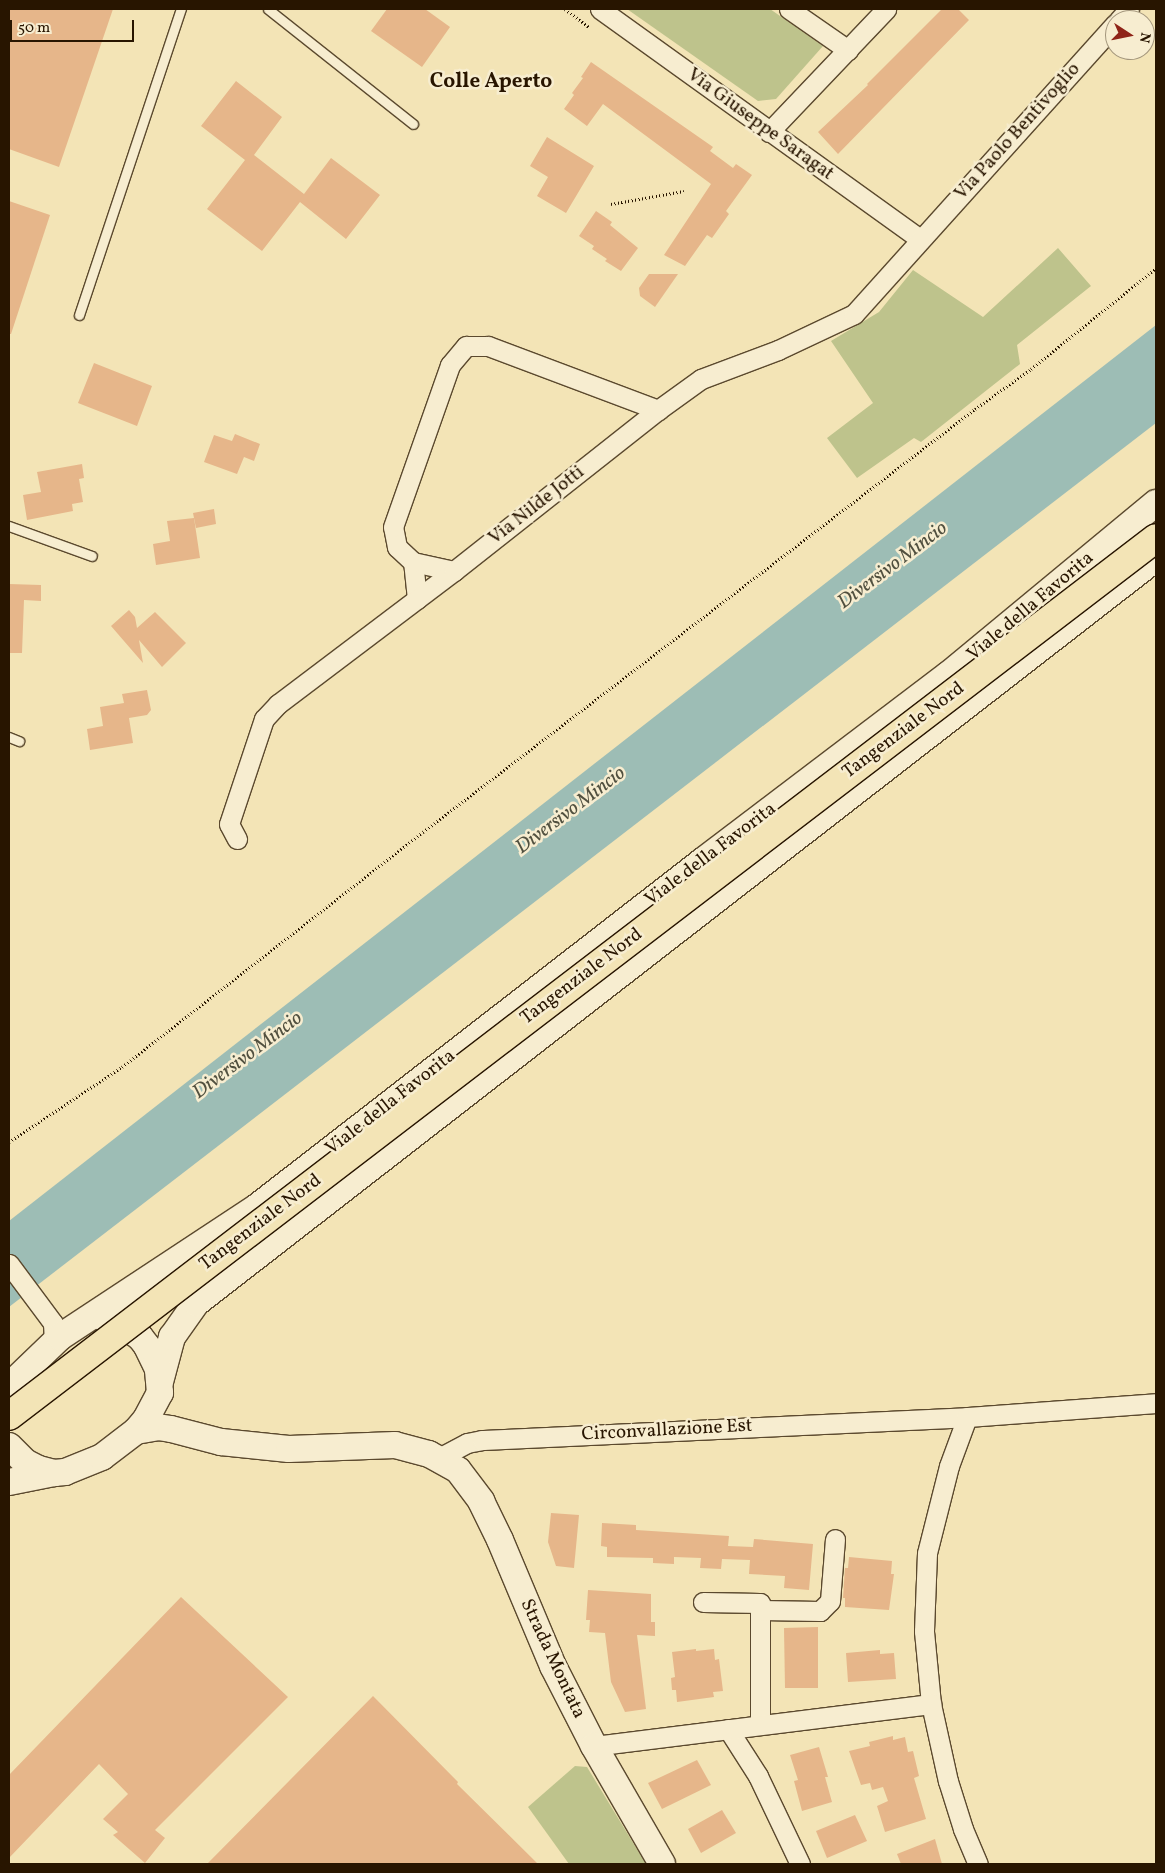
<!DOCTYPE html>
<html>
<head>
<meta charset="utf-8">
<style>
  body { margin:0 }
  #map { position:relative; width:1165px; height:1873px; overflow:hidden; background:#f3e4b6; font-family:Vollkorn,serif }
  div>[style] { position:absolute }
  [style*='--x'] { left:calc(var(--x)*1px); top:calc(var(--y)*1px); width:calc(var(--w)*1px); rotate:calc(var(--a)*1deg) }
  .green>* { inset:0; background:#bec38c }
  .water>* { inset:0; background:#9dbdb5 }
  .building>* { inset:0; background:#e6b68a }
  .path>* { height:3px; margin-top:-1.5px; transform-origin:0; background:repeating-linear-gradient(90deg,#281500 0 1px,transparent 0 3.5px) }
  .roads { filter:drop-shadow(1px 0 #5b492e) drop-shadow(-1px 0 #5b492e) drop-shadow(0 1px #5b492e) drop-shadow(0 -1px #5b492e) }
  .lane>* { height:9px; margin:-4.5px; padding:0 4.5px; transform-origin:4.5px; border-radius:4.5px; background:#f7edd0 }
  .street>* { height:19px; margin:-9.5px; padding:0 9.5px; transform-origin:9.5px; border-radius:9.5px; background:#f7edd0 }
  .secondary>* { height:26px; margin:-13px; padding:0 13px; transform-origin:13px; border-radius:13px; background:#f7edd0 }
  .bridges { filter:drop-shadow(1px 0 #281500) drop-shadow(-1px 0 #281500) drop-shadow(0 1px #281500) drop-shadow(0 -1px #281500) }
  .highway-bridge>* { height:28px; margin:-14px; padding:0 14px; transform-origin:14px; border-radius:14px; background:#f3e4b6 }
  span { translate:-50% -50%; white-space:nowrap; text-align:center; line-height:1.15; -webkit-text-stroke:5px #f7edd0; paint-order:stroke }
  .street-label { font-size:19px; color:#281500 }
  .water-label { font-size:20px; color:#51503f; font-style:italic }
  .quarter-label { font-size:21px; color:#281500; font-weight:700 }
  .frame { position:absolute; inset:0; border:10px solid #281500; pointer-events:none }
  .north { position:absolute; left:1105px; top:10px; width:50px; height:50px; box-sizing:border-box; background:#f7edd0; border:1px solid #a4977d; border-radius:50%; rotate:101deg; font-size:14px; font-weight:700; line-height:20px; text-align:center; color:#281500 }
  .north::after { content:''; display:block; margin:auto; width:18px; height:22px; background:#8f2418; clip-path:polygon(50% 0,100% 100%,50% 72%,0 100%) }
  .scale { position:absolute; left:10px; top:20px; width:124px; height:22px; box-sizing:border-box; border:2px solid #281500; border-top:0; padding-left:6px; font-size:15px; line-height:18px; white-space:nowrap; color:#281500; -webkit-text-stroke:4px #f7edd0; paint-order:stroke }
</style>
</head>
<body>
<div id="map">
  <div class="green">
    <div style="clip-path:polygon(627px 9px,770px 9px,823px 46px,776px 99px,758px 101px)"></div>
    <div style="clip-path:polygon(1058px 248px,1091px 286px,1017px 345px,1020px 364px,921px 442px,914px 438px,857px 478px,827px 438px,873px 403px,831px 341px,879px 312px,913px 270px,983px 317px)"></div>
    <div style="clip-path:polygon(575px 1766px,587px 1767px,646px 1864px,569px 1864px,528px 1807px)"></div>
  </div>
  <div class="water">
    <div style="clip-path:polygon(1156px 325px,1156px 423px,9px 1307px,9px 1221px)"></div>
  </div>
  <div class="building">
    <div style="clip-path:polygon(9px 9px,113px 9px,59px 167px,9px 149px)"></div>
    <div style="clip-path:polygon(387px 9px,425px 9px,450px 27px,422px 67px,371px 31px)"></div>
    <div style="clip-path:polygon(942px 9px,958px 9px,969px 20px,838px 154px,818px 132px,868px 85px,867px 84px)"></div>
    <div style="clip-path:polygon(591px 62px,713px 147px,710px 151px,733px 168px,736px 164px,752px 175px,726px 211px,729px 214px,712px 238px,707px 235px,685px 266px,664px 255px,711px 184px,603px 104px,587px 126px,564px 109px,574px 95px,572px 93px,583px 78px,581px 77px)"></div>
    <div style="clip-path:polygon(236px 81px,282px 117px,254px 155px,304px 194px,331px 158px,380px 195px,346px 239px,300px 202px,262px 251px,207px 209px,245px 160px,201px 126px)"></div>
    <div style="clip-path:polygon(547px 137px,594px 166px,566px 213px,537px 196px,548px 177px,530px 166px)"></div>
    <div style="clip-path:polygon(9px 201px,50px 215px,11px 334px,9px 334px)"></div>
    <div style="clip-path:polygon(596px 211px,612px 222px,610px 225px,638px 248px,621px 271px,605px 261px,607px 259px,592px 249px,594px 246px,579px 236px)"></div>
    <div style="clip-path:polygon(649px 274px,678px 274px,655px 307px,640px 296px,639px 288px)"></div>
    <div style="clip-path:polygon(94px 363px,152px 386px,137px 426px,78px 403px)"></div>
    <div style="clip-path:polygon(235px 434px,260px 444px,254px 461px,244px 457px,237px 474px,204px 462px,214px 435px,232px 441px)"></div>
    <div style="clip-path:polygon(82px 464px,84px 478px,79px 479px,83px 502px,72px 504px,73px 511px,27px 520px,23px 495px,41px 492px,37px 472px)"></div>
    <div style="clip-path:polygon(214px 509px,216px 524px,196px 528px,193px 513px)"></div>
    <div style="clip-path:polygon(194px 518px,200px 558px,156px 565px,153px 544px,170px 541px,167px 521px)"></div>
    <div style="clip-path:polygon(9px 584px,41px 585px,41px 601px,24px 600px,22px 653px,9px 653px)"></div>
    <div style="clip-path:polygon(129px 610px,135px 617px,137px 628px,155px 612px,186px 643px,162px 667px,139px 640px,143px 663px,111px 626px)"></div>
    <div style="clip-path:polygon(147px 690px,151px 710px,147px 715px,129px 718px,133px 743px,90px 750px,87px 729px,103px 726px,100px 707px,124px 703px,122px 694px)"></div>
    <div style="clip-path:polygon(551px 1513px,579px 1515px,574px 1568px,556px 1566px,548px 1542px)"></div>
    <div style="clip-path:polygon(602px 1523px,636px 1525px,636px 1530px,729px 1536px,728px 1546px,753px 1547px,754px 1539px,813px 1544px,809px 1590px,784px 1588px,785px 1576px,749px 1574px,750px 1560px,722px 1559px,721px 1569px,700px 1568px,701px 1558px,674px 1557px,674px 1564px,653px 1563px,653px 1558px,607px 1557px,607px 1547px,601px 1546px)"></div>
    <div style="clip-path:polygon(849px 1557px,892px 1561px,891px 1574px,894px 1574px,889px 1610px,845px 1607px,845px 1598px,843px 1598px,845px 1568px,848px 1568px)"></div>
    <div style="clip-path:polygon(588px 1590px,651px 1594px,651px 1622px,655px 1622px,655px 1636px,637px 1635px,646px 1709px,625px 1712px,611px 1682px,605px 1633px,589px 1632px,590px 1620px,586px 1620px)"></div>
    <div style="clip-path:polygon(181px 1597px,288px 1697px,155px 1830px,165px 1838px,145px 1863px,113px 1835px,118px 1832px,103px 1819px,128px 1794px,99px 1764px,9px 1858px,9px 1775px)"></div>
    <div style="clip-path:polygon(818px 1627px,818px 1688px,785px 1688px,784px 1628px)"></div>
    <div style="clip-path:polygon(696px 1649px,696px 1651px,714px 1649px,715px 1660px,719px 1659px,723px 1691px,713px 1692px,714px 1697px,677px 1702px,676px 1690px,672px 1690px,671px 1678px,675px 1677px,672px 1652px)"></div>
    <div style="clip-path:polygon(880px 1650px,880px 1654px,894px 1653px,896px 1679px,848px 1682px,846px 1653px)"></div>
    <div style="clip-path:polygon(373px 1696px,458px 1782px,457px 1784px,538px 1864px,207px 1864px)"></div>
    <div style="clip-path:polygon(893px 1736px,893px 1740px,905px 1737px,908px 1752px,913px 1751px,919px 1776px,914px 1778px,926px 1819px,885px 1832px,877px 1806px,888px 1801px,883px 1787px,872px 1790px,870px 1783px,861px 1785px,849px 1751px,870px 1746px,869px 1742px)"></div>
    <div style="clip-path:polygon(819px 1747px,828px 1777px,825px 1777px,832px 1802px,802px 1811px,794px 1781px,798px 1780px,790px 1755px)"></div>
    <div style="clip-path:polygon(697px 1760px,711px 1785px,662px 1809px,648px 1783px)"></div>
    <div style="clip-path:polygon(722px 1810px,736px 1833px,701px 1853px,688px 1829px)"></div>
    <div style="clip-path:polygon(855px 1815px,867px 1841px,827px 1858px,816px 1831px)"></div>
    <div style="clip-path:polygon(935px 1839px,942px 1864px,901px 1864px,897px 1854px)"></div>
  </div>
  <div class="path">
    <div style="--x:565;--y:9;--w:30;--a:37"></div>
    <div style="--x:611;--y:204;--w:74;--a:-10.1"></div>
    <div style="--x:9;--y:1142;--w:136;--a:-33.6"></div>
    <div style="--x:122;--y:1067;--w:382;--a:-38"></div>
    <div style="--x:423;--y:832;--w:695;--a:-37.46"></div>
    <div style="--x:975;--y:409;--w:69;--a:-35.5"></div>
    <div style="--x:1031;--y:369;--w:161;--a:-38.9"></div>
  </div>
  <div class="roads">
    <div class="lane">
      <div style="--x:268;--y:9;--w:185;--a:38.4"></div>
      <div style="--x:79;--y:315;--w:323;--a:-71.6"></div>
      <div style="--x:9;--y:526;--w:88;--a:19.9"></div>
      <div style="--x:9;--y:737;--w:11;--a:22"></div>
    </div>
    <div class="street">
      <div style="--x:600;--y:9;--w:394;--a:35.7"></div>
      <div style="--x:789;--y:9;--w:72;--a:34.8"></div>
      <div style="--x:1119;--y:20;--w:15;--a:-48"></div>
      <div style="--x:769;--y:132;--w:170;--a:-46.4"></div>
      <div style="--x:413;--y:562;--w:42;--a:12.4"></div>
      <div style="--x:417;--y:599;--w:37;--a:-96"></div>
      <div style="--x:413;--y:562;--w:22;--a:-137"></div>
      <div style="--x:397;--y:547;--w:20;--a:-101"></div>
      <div style="--x:393;--y:527;--w:172;--a:-70.6"></div>
      <div style="--x:450;--y:365;--w:25;--a:-50"></div>
      <div style="--x:466;--y:346;--w:22;--a:0"></div>
      <div style="--x:488;--y:346;--w:182;--a:20.6"></div>
      <div style="--x:237;--y:839;--w:17;--a:-118"></div>
      <div style="--x:229;--y:824;--w:111;--a:-71.6"></div>
      <div style="--x:264;--y:719;--w:21;--a:-47"></div>
      <div style="--x:278;--y:704;--w:221;--a:-37.1"></div>
      <div style="--x:454;--y:571;--w:260;--a:-38.3"></div>
      <div style="--x:658;--y:410;--w:53;--a:-35.8"></div>
      <div style="--x:701;--y:379;--w:82;--a:-20.6"></div>
      <div style="--x:778;--y:350;--w:84;--a:-25.3"></div>
      <div style="--x:854;--y:314;--w:390;--a:-48"></div>
      <div style="--x:9;--y:1264;--w:74;--a:53.3"></div>
      <div style="--x:53;--y:1323;--w:19;--a:87"></div>
      <div style="--x:439;--y:1458;--w:32;--a:-28"></div>
      <div style="--x:467;--y:1443;--w:15;--a:-11"></div>
      <div style="--x:482;--y:1440;--w:486;--a:-2.7"></div>
      <div style="--x:967;--y:1417;--w:190;--a:-4.2"></div>
      <div style="--x:703;--y:1602;--w:57;--a:1"></div>
      <div style="--x:760;--y:1603;--w:122;--a:90"></div>
      <div style="--x:760;--y:1610;--w:60;--a:1"></div>
      <div style="--x:820;--y:1611;--w:14;--a:-45"></div>
      <div style="--x:830;--y:1601;--w:62;--a:-85.4"></div>
      <div style="--x:931;--y:1704;--w:73;--a:-95.5"></div>
      <div style="--x:924;--y:1631;--w:78;--a:-87.8"></div>
      <div style="--x:927;--y:1553;--w:90;--a:-75.8"></div>
      <div style="--x:949;--y:1466;--w:52;--a:-69.8"></div>
      <div style="--x:728;--y:1729;--w:56;--a:57.4"></div>
      <div style="--x:758;--y:1776;--w:98;--a:64.5"></div>
      <div style="--x:594;--y:1746;--w:340;--a:-7.1"></div>
      <div style="--x:931;--y:1704;--w:79;--a:77.6"></div>
      <div style="--x:948;--y:1781;--w:50;--a:72.6"></div>
      <div style="--x:963;--y:1829;--w:38;--a:67"></div>
    </div>
    <div class="secondary">
      <div style="--x:160;--y:1382;--w:47;--a:-75.1"></div>
      <div style="--x:172;--y:1337;--w:42;--a:-54.8"></div>
      <div style="--x:196;--y:1303;--w:1215;--a:-37.81"></div>
      <div style="--x:9;--y:1386;--w:71;--a:-43.9"></div>
      <div style="--x:60;--y:1337;--w:236;--a:-33.4"></div>
      <div style="--x:257;--y:1207;--w:566;--a:-37.82"></div>
      <div style="--x:704;--y:860;--w:306;--a:-37.2"></div>
      <div style="--x:948;--y:675;--w:270;--a:-39.6"></div>
      <div style="--x:136;--y:1431;--w:22;--a:-10"></div>
      <div style="--x:158;--y:1427;--w:13;--a:9"></div>
      <div style="--x:171;--y:1429;--w:52;--a:14.6"></div>
      <div style="--x:221;--y:1442;--w:68;--a:5.9"></div>
      <div style="--x:289;--y:1449;--w:106;--a:-2.2"></div>
      <div style="--x:395;--y:1445;--w:35;--a:15"></div>
      <div style="--x:429;--y:1454;--w:33;--a:29"></div>
      <div style="--x:458;--y:1470;--w:39;--a:53"></div>
      <div style="--x:481;--y:1501;--w:43;--a:64"></div>
      <div style="--x:500;--y:1540;--w:137;--a:67.2"></div>
      <div style="--x:553;--y:1666;--w:90;--a:62.9"></div>
      <div style="--x:594;--y:1746;--w:136;--a:60"></div>
      <div style="--x:9;--y:1446;--w:23;--a:45"></div>
      <div style="--x:25;--y:1462;--w:16;--a:27"></div>
      <div style="--x:39;--y:1469;--w:16;--a:15"></div>
      <div style="--x:54;--y:1473;--w:11;--a:-5"></div>
      <div style="--x:65;--y:1472;--w:40;--a:-22"></div>
      <div style="--x:102;--y:1457;--w:43;--a:-37.4"></div>
      <div style="--x:136;--y:1431;--w:16;--a:-50"></div>
      <div style="--x:146;--y:1419;--w:30;--a:-62"></div>
      <div style="--x:160;--y:1393;--w:24;--a:-95"></div>
      <div style="--x:158;--y:1369;--w:25;--a:-116"></div>
      <div style="--x:147;--y:1346;--w:11;--a:-128"></div>
      <div style="--x:140;--y:1337;--w:19;--a:-145"></div>
      <div style="--x:124;--y:1326;--w:19;--a:-162"></div>
      <div style="--x:9;--y:1482;--w:46;--a:-11.3"></div>
    </div>
  </div>
  <div class="bridges">
    <div class="highway-bridge">
      <div style="--x:9;--y:1416;--w:1444;--a:-37.43"></div>
    </div>
  </div>
  <div class="street-label">
    <span style="left:760px;top:125px;rotate:36deg">Via Giuseppe Saragat</span>
    <span style="left:1018px;top:132px;rotate:-48deg">Via Paolo Bentivoglio</span>
    <span style="left:537px;top:506px;rotate:-38deg">Via Nilde Jotti</span>
    <span style="left:1031px;top:607px;rotate:-40deg">Viale della Favorita</span>
    <span style="left:904px;top:731px;rotate:-37deg">Tangenziale Nord</span>
    <span style="left:711px;top:855px;rotate:-37deg">Viale della Favorita</span>
    <span style="left:582px;top:977px;rotate:-37deg">Tangenziale Nord</span>
    <span style="left:391px;top:1103px;rotate:-38deg">Viale della Favorita</span>
    <span style="left:261px;top:1223px;rotate:-37deg">Tangenziale Nord</span>
    <span style="left:667px;top:1431px;rotate:-3deg">Circonvallazione Est</span>
    <span style="left:552px;top:1659px;rotate:65deg">Strada Montata</span>
  </div>
  <div class="water-label">
    <span style="left:893px;top:566px;rotate:-37deg">Diversivo Mincio</span>
    <span style="left:571px;top:811px;rotate:-37deg">Diversivo Mincio</span>
    <span style="left:248px;top:1056px;rotate:-37deg">Diversivo Mincio</span>
  </div>
  <div class="quarter-label">
    <span style="left:491px;top:82px">Colle Aperto</span>
  </div>
  <div class="frame"></div>
  <div class="north">N</div>
  <div class="scale">50 m</div>
</div>
</body>
</html>
